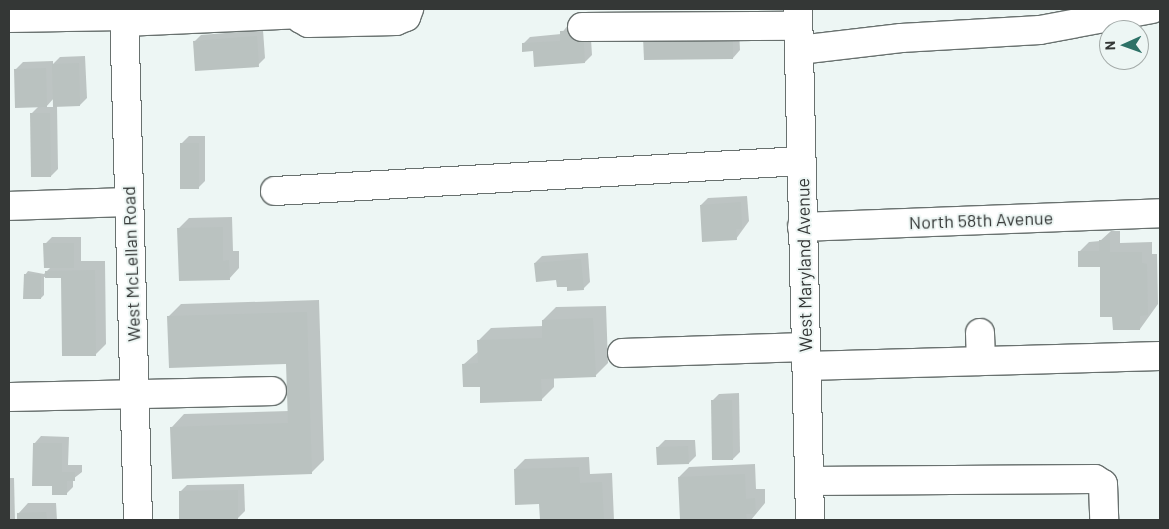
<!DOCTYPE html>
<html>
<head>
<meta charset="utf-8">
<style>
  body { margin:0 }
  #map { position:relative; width:1169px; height:529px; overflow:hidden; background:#edf6f4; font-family:Barlow,sans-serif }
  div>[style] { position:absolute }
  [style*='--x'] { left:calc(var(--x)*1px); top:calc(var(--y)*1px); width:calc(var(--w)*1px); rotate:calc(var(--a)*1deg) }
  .shadow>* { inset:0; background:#0003 }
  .building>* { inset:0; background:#bac2c0 }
  .roads { filter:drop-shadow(1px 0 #69716f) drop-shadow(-1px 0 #69716f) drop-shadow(0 1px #69716f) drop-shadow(0 -1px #69716f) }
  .minor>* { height:28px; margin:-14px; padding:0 14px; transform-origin:14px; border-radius:14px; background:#fff }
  span { translate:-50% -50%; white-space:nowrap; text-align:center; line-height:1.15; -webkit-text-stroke:4px #edf6f4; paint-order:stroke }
  .street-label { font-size:18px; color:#343736 }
  .frame { position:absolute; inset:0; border:10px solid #343736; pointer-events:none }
  .north { position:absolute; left:1099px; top:20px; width:50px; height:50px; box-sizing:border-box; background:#edf6f4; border:1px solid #a3aaa8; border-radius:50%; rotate:268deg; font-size:14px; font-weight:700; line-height:20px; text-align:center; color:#343736 }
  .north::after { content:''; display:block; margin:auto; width:18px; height:22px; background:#2d7267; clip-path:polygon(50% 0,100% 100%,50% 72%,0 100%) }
</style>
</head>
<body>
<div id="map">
  <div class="shadow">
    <div style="clip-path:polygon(590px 23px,592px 55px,585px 62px,534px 50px,523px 44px,530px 37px,561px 34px,568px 25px)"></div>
    <div style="clip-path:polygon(739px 29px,740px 50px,733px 58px,644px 37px)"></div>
    <div style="clip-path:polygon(263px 30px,265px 58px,258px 65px,194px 42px,201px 35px)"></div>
    <div style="clip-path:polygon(evenodd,85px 56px,87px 98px,80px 105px,57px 105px,58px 169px,51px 176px,31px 114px,39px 106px,16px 69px,23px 62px,53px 61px,53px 64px,60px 57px,85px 56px,54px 98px,54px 107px,46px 107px,54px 98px)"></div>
    <div style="clip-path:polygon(189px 136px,205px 136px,205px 181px,198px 188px,182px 143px)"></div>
    <div style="clip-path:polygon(747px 196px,749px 221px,736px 239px,701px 205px,708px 198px)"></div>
    <div style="clip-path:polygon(232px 217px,233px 251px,239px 251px,239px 268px,229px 279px,178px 229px,189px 218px)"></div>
    <div style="clip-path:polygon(1111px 231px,1120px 231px,1120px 243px,1152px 242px,1152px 254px,1157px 254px,1158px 304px,1140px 329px,1114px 315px,1101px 266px,1079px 252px,1089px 242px,1100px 241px)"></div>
    <div style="clip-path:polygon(52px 237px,81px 237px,81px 261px,105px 261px,106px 344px,96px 354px,63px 277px,44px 277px,44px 295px,41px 298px,25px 275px,28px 271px,44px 274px,51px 267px,45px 244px)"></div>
    <div style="clip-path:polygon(588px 253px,590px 282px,583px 289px,568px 286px,535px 263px,542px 256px)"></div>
    <div style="clip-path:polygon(319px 300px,324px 460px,311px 473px,172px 427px,184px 414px,289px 411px,288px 363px,168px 317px,181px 304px)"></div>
    <div style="clip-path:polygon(606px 306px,608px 363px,595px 376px,554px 378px,554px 387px,541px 400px,481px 386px,464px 364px,479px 351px,478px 341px,491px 328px,543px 326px,543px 320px,556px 307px)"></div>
    <div style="clip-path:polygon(739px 393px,740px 452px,733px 459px,712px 401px,719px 394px)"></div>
    <div style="clip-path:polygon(41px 436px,69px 437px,68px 465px,82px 465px,82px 472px,73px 479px,73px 487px,66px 494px,53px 484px,34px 444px)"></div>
    <div style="clip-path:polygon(665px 440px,695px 440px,696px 456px,689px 463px,658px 447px)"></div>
    <div style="clip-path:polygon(589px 457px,590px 474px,612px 473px,614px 520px,541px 520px,541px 502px,515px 469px,525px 459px)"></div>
    <div style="clip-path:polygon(755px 464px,756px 489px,765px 489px,765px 503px,751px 520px,681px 520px,679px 477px,689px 467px)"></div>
    <div style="clip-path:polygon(9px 478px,14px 478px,15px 520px,9px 520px)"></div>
    <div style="clip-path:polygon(244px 484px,245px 511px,238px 518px,180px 492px,187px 485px)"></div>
    <div style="clip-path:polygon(28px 503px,56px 503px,57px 520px,18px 520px,18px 514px)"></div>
  </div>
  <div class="building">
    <div style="clip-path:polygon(583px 30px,585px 63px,534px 67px,533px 51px,522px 52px,522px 43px,560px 41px,560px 31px)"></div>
    <div style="clip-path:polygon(733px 35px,733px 59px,644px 60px,643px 37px)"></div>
    <div style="clip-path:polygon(257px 36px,259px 67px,195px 71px,193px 41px)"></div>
    <div style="clip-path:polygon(79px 63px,80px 106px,53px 107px,52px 64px)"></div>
    <div style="clip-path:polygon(46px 68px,47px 107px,15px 108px,14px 69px)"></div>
    <div style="clip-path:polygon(30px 113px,50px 113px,51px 177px,31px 177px)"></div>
    <div style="clip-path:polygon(180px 143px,199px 143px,199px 189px,180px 189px)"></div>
    <div style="clip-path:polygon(741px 202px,742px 229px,736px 229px,737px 240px,702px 242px,700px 205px)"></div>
    <div style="clip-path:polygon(223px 227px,223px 261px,229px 260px,230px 280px,179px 281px,177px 228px)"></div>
    <div style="clip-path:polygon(1099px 240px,1110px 240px,1110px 252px,1142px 252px,1142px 263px,1147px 264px,1148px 315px,1140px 316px,1140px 330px,1113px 330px,1112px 317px,1100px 317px,1100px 267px,1078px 267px,1078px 251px,1099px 251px)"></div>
    <div style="clip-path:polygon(43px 243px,74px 243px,74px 268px,44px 268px)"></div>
    <div style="clip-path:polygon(581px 259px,584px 290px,567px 291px,567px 287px,557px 287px,556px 280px,536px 282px,534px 263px)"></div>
    <div style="clip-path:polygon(95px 270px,96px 356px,62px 356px,61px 278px,45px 278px,45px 271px)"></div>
    <div style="clip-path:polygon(24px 274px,41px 274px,41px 299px,23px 299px)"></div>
    <div style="clip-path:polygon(307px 312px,312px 474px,172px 479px,170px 427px,288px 423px,286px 364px,169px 368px,167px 316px)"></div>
    <div style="clip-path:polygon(593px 318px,596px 377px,541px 379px,542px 401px,480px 403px,480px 387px,463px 387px,462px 364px,478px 363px,477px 340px,542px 338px,542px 320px)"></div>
    <div style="clip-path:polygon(711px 400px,732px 400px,733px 460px,712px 460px)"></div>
    <div style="clip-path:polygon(33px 443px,62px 443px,62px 472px,75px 472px,75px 481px,67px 481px,67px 495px,52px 495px,52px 486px,32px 486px)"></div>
    <div style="clip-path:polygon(688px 446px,689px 464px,657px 465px,656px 447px)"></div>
    <div style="clip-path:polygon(579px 467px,580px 483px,602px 482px,604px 520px,540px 520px,539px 504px,515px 505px,514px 469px)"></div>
    <div style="clip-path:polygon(745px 474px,746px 499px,755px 498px,756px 514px,746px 514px,747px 520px,680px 520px,678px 477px)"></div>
    <div style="clip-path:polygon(238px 490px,238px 519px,179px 520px,179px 491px)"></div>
    <div style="clip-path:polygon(46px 512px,47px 520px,17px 520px,17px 513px)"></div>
  </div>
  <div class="roads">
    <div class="minor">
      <div style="--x:124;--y:9;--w:511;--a:88.43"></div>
      <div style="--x:297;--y:9;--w:11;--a:68"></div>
      <div style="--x:301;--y:19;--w:8;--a:30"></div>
      <div style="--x:308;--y:23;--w:88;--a:-1.3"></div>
      <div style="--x:396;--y:21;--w:11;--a:-22"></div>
      <div style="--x:406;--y:17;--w:9;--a:-69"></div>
      <div style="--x:798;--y:9;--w:511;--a:88.65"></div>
      <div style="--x:9;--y:18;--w:115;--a:-1"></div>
      <div style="--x:124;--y:22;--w:173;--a:-2.6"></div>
      <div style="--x:582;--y:27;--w:216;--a:-0.3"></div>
      <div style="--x:799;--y:50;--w:103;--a:-6.7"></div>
      <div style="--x:901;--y:38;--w:139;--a:-3.3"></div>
      <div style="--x:1040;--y:30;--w:114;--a:-10.6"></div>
      <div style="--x:275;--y:191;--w:527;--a:-3.26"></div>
      <div style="--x:9;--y:206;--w:120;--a:-1.9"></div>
      <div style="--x:802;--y:227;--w:358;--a:-2.2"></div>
      <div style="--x:980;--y:333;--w:28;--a:88"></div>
      <div style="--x:622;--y:353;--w:184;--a:-1.9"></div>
      <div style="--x:806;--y:366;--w:354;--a:-1.6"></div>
      <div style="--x:9;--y:397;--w:263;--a:-1.3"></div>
      <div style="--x:809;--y:481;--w:286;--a:-0.4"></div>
      <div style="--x:1095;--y:479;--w:9;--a:32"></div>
      <div style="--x:1103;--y:484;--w:36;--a:88"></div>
    </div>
  </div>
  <div class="street-label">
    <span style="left:981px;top:220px;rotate:-2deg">North 58th Avenue</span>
    <span style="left:131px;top:264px;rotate:-92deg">West McLellan Road</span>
    <span style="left:804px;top:265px;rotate:-91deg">West Maryland Avenue</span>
  </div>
  <div class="frame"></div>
  <div class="north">N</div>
</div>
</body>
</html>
